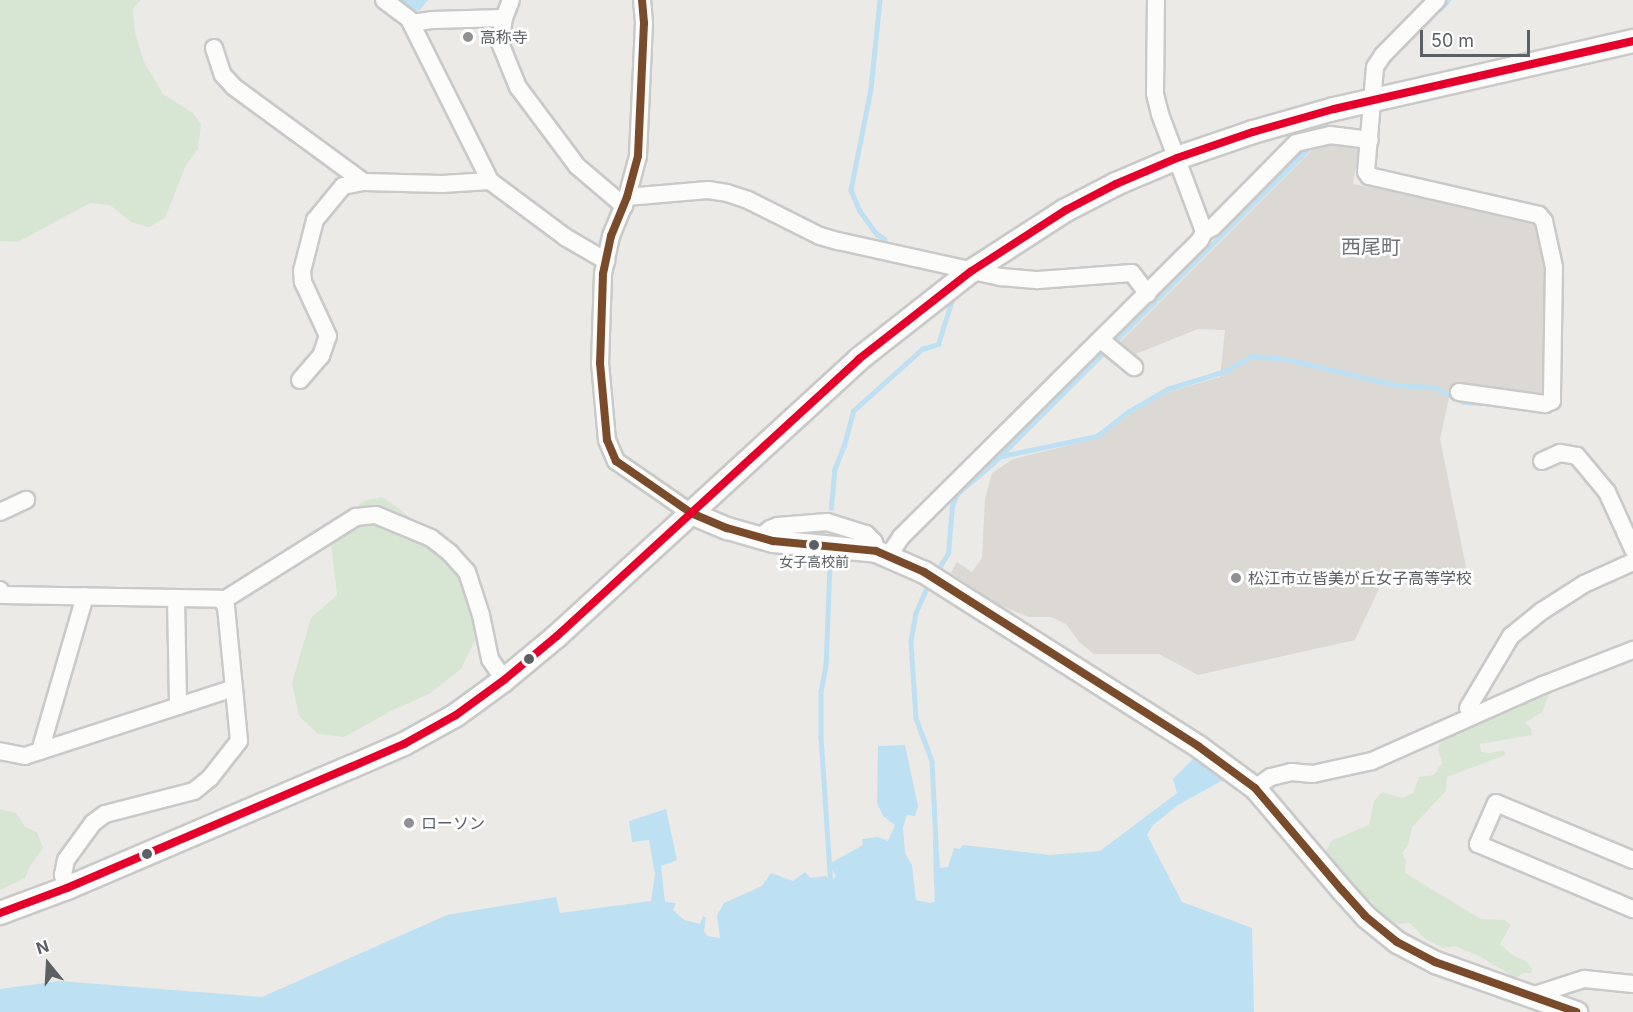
<!DOCTYPE html>
<html>
<head>
<meta charset="utf-8">
<style>
  body { margin:0 }
  #map { position:relative; width:1633px; height:1012px; overflow:hidden; background:#eceae6; font-family:Inter,"Noto Sans JP",sans-serif }
  div>[style] { position:absolute }
  [style*='--x'] { left:calc(var(--x)*1px); top:calc(var(--y)*1px); width:calc(var(--w)*1px); rotate:calc(var(--a)*1deg) }
  .education>* { inset:0; background:#dcd9d5 }
  .green>* { inset:0; background:#d7e6d2 }
  .water>* { inset:0; background:#bde0f3 }
  .stream>* { height:4.5px; margin:-2.25px; padding:0 2.25px; transform-origin:2.25px; border-radius:2.25px; background:#bde0f3 }
  .roads { filter:drop-shadow(2px 0 #c8c9c8) drop-shadow(-2px 0 #c8c9c8) drop-shadow(0 2px #c8c9c8) drop-shadow(0 -2px #c8c9c8) }
  .minor>* { height:16px; margin:-8px; padding:0 8px; transform-origin:8px; border-radius:8px; background:#fcfcfb }
  .tertiary>* { height:21px; margin:-10.5px; padding:0 10.5px; transform-origin:10.5px; border-radius:10.5px; background:#fcfcfb }
  .secondary>* { height:22px; margin:-11px; padding:0 11px; transform-origin:11px; border-radius:11px; background:#fcfcfb }
  .bus-1>* { height:8px; margin:-4px; padding:0 4px; transform-origin:4px; border-radius:4px; background:#7a4b2a }
  .bus-2>* { height:8px; margin:-4px; padding:0 4px; transform-origin:4px; border-radius:4px; background:#e4002b }
  .dots>* { width:16px; height:16px; translate:-50% -50%; box-sizing:border-box; border:3px solid #fff; border-radius:50% }
  span { translate:-50% -50%; white-space:nowrap; text-align:center; line-height:1.15; -webkit-text-stroke:5px #fff; paint-order:stroke }
  .bus-label { font-size:14px; color:#5c6064 }
  .poi-label { font-size:16px; color:#5c6064 }
  .left { translate:0 -50%; text-align:left }
  .quarter-label { font-size:20px; color:#6d7276 }
  .north { position:absolute; left:18px; top:934px; width:60px; height:60px; -webkit-text-stroke:4px #fff; paint-order:stroke; rotate:342deg; font-size:16px; font-weight:700; line-height:24px; text-align:center; color:#5c6064 }
  .north::after { content:''; display:block; margin:auto; width:21px; height:27px; background:#5c6064; clip-path:polygon(50% 0,100% 100%,50% 72%,0 100%) }
  .scale { position:absolute; left:1420px; top:30px; width:110px; height:27px; box-sizing:border-box; border:3px solid #5c6064; border-top:0; padding-left:8px; font-size:18px; line-height:21px; white-space:nowrap; color:#5c6064; -webkit-text-stroke:4px #fff; paint-order:stroke }
</style>
</head>
<body>
<div id="map">
  <div class="education">
    <div style="clip-path:polygon(1320px 142px,1360px 144px,1353px 184px,1528px 217px,1537px 226px,1547px 267px,1542px 395px,1452px 384px,1440px 439px,1467px 572px,1385px 576px,1355px 640px,1198px 675px,1159px 654px,1094px 654px,1079px 642px,1066px 624px,1051px 617px,1029px 617px,996px 604px,951px 573px,957px 562px,972px 572px,982px 558px,985px 499px,992px 473px,1013px 459px,1098px 438px,1133px 412px,1168px 392px,1220px 377px,1225px 330px,1198px 329px,1136px 354px,1118px 344px)"></div>
  </div>
  <div class="green">
    <div style="clip-path:polygon(0 0,141px 0,133px 9px,135px 32px,144px 62px,163px 94px,193px 113px,201px 124px,198px 149px,186px 165px,165px 218px,149px 227px,131px 222px,110px 205px,90px 203px,18px 242px,0 241px)"></div>
    <div style="clip-path:polygon(382px 497px,400px 509px,435px 540px,470px 594px,475px 640px,461px 669px,429px 694px,391px 711px,344px 737px,318px 734px,299px 716px,292px 683px,311px 618px,337px 595px,330px 535px,352px 511px,364px 501px)"></div>
    <div style="clip-path:polygon(1551px 690px,1542px 712px,1525px 723px,1531px 728px,1532px 735px,1480px 744px,1481px 752px,1490px 753px,1504px 750px,1506px 755px,1447px 777px,1446px 791px,1412px 827px,1408px 845px,1402px 853px,1406px 861px,1405px 873px,1481px 919px,1504px 920px,1511px 925px,1500px 944px,1512px 955px,1526px 961px,1532px 969px,1531px 973px,1523px 973px,1516px 978px,1479px 956px,1454px 946px,1443px 948px,1425px 939px,1410px 923px,1396px 924px,1379px 914px,1371px 900px,1363px 898px,1323px 858px,1331px 841px,1369px 825px,1374px 801px,1382px 792px,1402px 798px,1413px 793px,1419px 777px,1434px 775px,1442px 763px,1438px 748px,1444px 735px,1482px 721px)"></div>
    <div style="clip-path:polygon(0 809px,16px 813px,25px 827px,37px 832px,43px 848px,30px 866px,25px 878px,0 890px)"></div>
  </div>
  <div class="water">
    <div style="clip-path:polygon(396px 0,428px 0,419px 11px,403px 6px)"></div>
    <div style="clip-path:polygon(905px 745px,918px 806px,915px 816px,907px 815px,903px 827px,905px 853px,912px 865px,916px 900px,929px 903px,939px 901px,934px 886px,933px 840px,938px 841px,940px 868px,948px 867px,954px 848px,960px 849px,963px 845px,1050px 855px,1100px 851px,1177px 793px,1173px 779px,1195px 757px,1209px 766px,1225px 779px,1178px 805px,1153px 825px,1147px 835px,1182px 902px,1252px 928px,1254px 1012px,0 1012px,0 989px,59px 981px,262px 997px,447px 915px,556px 897px,560px 913px,651px 901px,655px 874px,649px 840px,632px 842px,629px 821px,666px 809px,677px 860px,661px 866px,665px 902px,676px 903px,673px 910px,684px 920px,700px 924px,703px 916px,706px 917px,704px 931px,707px 936px,720px 938px,717px 915px,724px 903px,762px 886px,771px 873px,793px 881px,805px 872px,811px 878px,826px 876px,831px 882px,836px 876px,829px 864px,863px 845px,862px 839px,878px 837px,888px 841px,895px 825px,883px 816px,877px 803px,878px 746px)"></div>
  </div>
  <div class="stream">
    <div style="--x:880;--y:0;--w:89;--a:95.8"></div>
    <div style="--x:871;--y:89;--w:103;--a:101.2"></div>
    <div style="--x:851;--y:190;--w:23;--a:67"></div>
    <div style="--x:860;--y:211;--w:29;--a:54"></div>
    <div style="--x:877;--y:234;--w:9;--a:32"></div>
    <div style="--x:1440;--y:9;--w:12;--a:-48"></div>
    <div style="--x:1112;--y:344;--w:274;--a:-44.9"></div>
    <div style="--x:1002;--y:456;--w:97;--a:-11.9"></div>
    <div style="--x:1097;--y:436;--w:39;--a:-38"></div>
    <div style="--x:1128;--y:412;--w:45;--a:-30.5"></div>
    <div style="--x:1167;--y:389;--w:62;--a:-17"></div>
    <div style="--x:1226;--y:371;--w:29;--a:-31"></div>
    <div style="--x:1251;--y:356;--w:35;--a:5"></div>
    <div style="--x:1286;--y:359;--w:113;--a:13.3"></div>
    <div style="--x:1396;--y:385;--w:37;--a:3"></div>
    <div style="--x:1433;--y:387;--w:34;--a:26"></div>
    <div style="--x:1464;--y:402;--w:18;--a:3"></div>
    <div style="--x:831;--y:508;--w:38;--a:-85"></div>
    <div style="--x:834;--y:470;--w:27;--a:-68"></div>
    <div style="--x:844;--y:445;--w:35;--a:-75"></div>
    <div style="--x:853;--y:411;--w:93;--a:-41.9"></div>
    <div style="--x:922;--y:349;--w:17;--a:-17"></div>
    <div style="--x:938;--y:344;--w:43;--a:-72.4"></div>
    <div style="--x:830;--y:566;--w:100;--a:92.3"></div>
    <div style="--x:826;--y:666;--w:25;--a:101"></div>
    <div style="--x:821;--y:691;--w:46;--a:90"></div>
    <div style="--x:821;--y:737;--w:149;--a:86.2"></div>
    <div style="--x:940;--y:566;--w:15;--a:-58"></div>
    <div style="--x:948;--y:553;--w:47;--a:-85.1"></div>
    <div style="--x:952;--y:506;--w:13;--a:-67"></div>
    <div style="--x:957;--y:494;--w:46;--a:-40.6"></div>
    <div style="--x:992;--y:464;--w:161;--a:-45"></div>
    <div style="--x:928;--y:586;--w:30;--a:114"></div>
    <div style="--x:916;--y:613;--w:28;--a:100"></div>
    <div style="--x:911;--y:641;--w:77;--a:86.3"></div>
    <div style="--x:916;--y:718;--w:46;--a:69.6"></div>
    <div style="--x:932;--y:761;--w:83;--a:87.2"></div>
    <div style="--x:937;--y:889;--w:18;--a:90"></div>
  </div>
  <div class="roads">
    <div class="minor">
      <div style="--x:384;--y:0;--w:31;--a:37"></div>
      <div style="--x:409;--y:19;--w:181;--a:63.4"></div>
      <div style="--x:490;--y:181;--w:94;--a:36.7"></div>
      <div style="--x:565;--y:237;--w:48;--a:30.3"></div>
      <div style="--x:642;--y:0;--w:23;--a:85"></div>
      <div style="--x:644;--y:23;--w:133;--a:92.6"></div>
      <div style="--x:638;--y:156;--w:42;--a:105"></div>
      <div style="--x:627;--y:197;--w:42;--a:112.3"></div>
      <div style="--x:611;--y:236;--w:39;--a:102"></div>
      <div style="--x:603;--y:274;--w:89;--a:91.9"></div>
      <div style="--x:600;--y:363;--w:77;--a:84.8"></div>
      <div style="--x:607;--y:440;--w:23;--a:67"></div>
      <div style="--x:616;--y:461;--w:91;--a:34.7"></div>
      <div style="--x:1437;--y:0;--w:77;--a:134.5"></div>
      <div style="--x:1383;--y:55;--w:14;--a:124"></div>
      <div style="--x:1375;--y:67;--w:105;--a:94.9"></div>
      <div style="--x:1366;--y:172;--w:5;--a:53"></div>
      <div style="--x:1369;--y:176;--w:174;--a:12.9"></div>
      <div style="--x:1539;--y:215;--w:8;--a:50"></div>
      <div style="--x:1544;--y:221;--w:47;--a:77.7"></div>
      <div style="--x:1554;--y:267;--w:134;--a:90.9"></div>
      <div style="--x:1552;--y:401;--w:8;--a:157"></div>
      <div style="--x:1545;--y:404;--w:87;--a:-172.1"></div>
      <div style="--x:504;--y:18;--w:25;--a:99"></div>
      <div style="--x:500;--y:43;--w:48;--a:67.8"></div>
      <div style="--x:518;--y:87;--w:99;--a:53.2"></div>
      <div style="--x:577;--y:166;--w:62;--a:40.4"></div>
      <div style="--x:411;--y:23;--w:21;--a:-8"></div>
      <div style="--x:432;--y:20;--w:72;--a:-1.6"></div>
      <div style="--x:504;--y:18;--w:19;--a:-69"></div>
      <div style="--x:214;--y:48;--w:28;--a:72"></div>
      <div style="--x:223;--y:75;--w:16;--a:47"></div>
      <div style="--x:234;--y:87;--w:161;--a:36.2"></div>
      <div style="--x:627;--y:197;--w:81;--a:-4.9"></div>
      <div style="--x:708;--y:190;--w:19;--a:9"></div>
      <div style="--x:727;--y:193;--w:22;--a:18"></div>
      <div style="--x:748;--y:200;--w:80;--a:26.6"></div>
      <div style="--x:820;--y:236;--w:19;--a:16"></div>
      <div style="--x:838;--y:241;--w:167;--a:12.5"></div>
      <div style="--x:1001;--y:277;--w:37;--a:5"></div>
      <div style="--x:1038;--y:280;--w:94;--a:-4.3"></div>
      <div style="--x:1132;--y:273;--w:26;--a:53"></div>
      <div style="--x:1204;--y:232;--w:10;--a:-29"></div>
      <div style="--x:1213;--y:227;--w:118;--a:-45.3"></div>
      <div style="--x:1296;--y:143;--w:35;--a:-13"></div>
      <div style="--x:1330;--y:135;--w:40;--a:7.1"></div>
      <div style="--x:1101;--y:340;--w:43;--a:39.3"></div>
      <div style="--x:300;--y:380;--w:32;--a:-49"></div>
      <div style="--x:321;--y:356;--w:21;--a:-71"></div>
      <div style="--x:328;--y:336;--w:60;--a:-114.8"></div>
      <div style="--x:303;--y:282;--w:11;--a:-95"></div>
      <div style="--x:302;--y:271;--w:53;--a:-75.7"></div>
      <div style="--x:315;--y:220;--w:44;--a:-50.5"></div>
      <div style="--x:343;--y:186;--w:21;--a:-11"></div>
      <div style="--x:364;--y:182;--w:78;--a:1.5"></div>
      <div style="--x:442;--y:184;--w:48;--a:-3.6"></div>
      <div style="--x:1542;--y:461;--w:20;--a:-24"></div>
      <div style="--x:1560;--y:453;--w:17;--a:10"></div>
      <div style="--x:1577;--y:456;--w:47;--a:50.2"></div>
      <div style="--x:1607;--y:492;--w:63;--a:65.5"></div>
      <div style="--x:0;--y:512;--w:29;--a:-25"></div>
      <div style="--x:759;--y:538;--w:14;--a:-39"></div>
      <div style="--x:770;--y:529;--w:9;--a:-21"></div>
      <div style="--x:778;--y:526;--w:49;--a:-4.7"></div>
      <div style="--x:827;--y:522;--w:41;--a:17.1"></div>
      <div style="--x:866;--y:534;--w:11;--a:45"></div>
      <div style="--x:874;--y:542;--w:9;--a:77"></div>
      <div style="--x:889;--y:555;--w:22;--a:-56"></div>
      <div style="--x:901;--y:537;--w:421;--a:-44.8"></div>
      <div style="--x:1200;--y:240;--w:9;--a:-63"></div>
      <div style="--x:1204;--y:232;--w:6;--a:-108"></div>
      <div style="--x:1202;--y:226;--w:120;--a:-110.6"></div>
      <div style="--x:1160;--y:114;--w:21;--a:-104"></div>
      <div style="--x:1155;--y:94;--w:94;--a:-89.4"></div>
      <div style="--x:0;--y:590;--w:5;--a:68"></div>
      <div style="--x:2;--y:595;--w:219;--a:1"></div>
      <div style="--x:221;--y:599;--w:9;--a:58"></div>
      <div style="--x:226;--y:607;--w:81;--a:84.4"></div>
      <div style="--x:234;--y:688;--w:220;--a:162"></div>
      <div style="--x:25;--y:756;--w:25;--a:-169"></div>
      <div style="--x:176;--y:598;--w:108;--a:88.9"></div>
      <div style="--x:224;--y:600;--w:156;--a:-32.2"></div>
      <div style="--x:356;--y:517;--w:20;--a:-6"></div>
      <div style="--x:376;--y:515;--w:60;--a:22.7"></div>
      <div style="--x:431;--y:538;--w:24;--a:38"></div>
      <div style="--x:450;--y:553;--w:25;--a:48"></div>
      <div style="--x:467;--y:572;--w:45;--a:72"></div>
      <div style="--x:481;--y:615;--w:45;--a:78.4"></div>
      <div style="--x:490;--y:659;--w:25;--a:56"></div>
      <div style="--x:1468;--y:708;--w:84;--a:-59.2"></div>
      <div style="--x:1511;--y:636;--w:40;--a:-39"></div>
      <div style="--x:1542;--y:611;--w:50;--a:-32.7"></div>
      <div style="--x:1584;--y:584;--w:54;--a:-24.2"></div>
      <div style="--x:40;--y:751;--w:161;--a:-73.8"></div>
      <div style="--x:1255;--y:788;--w:19;--a:-35"></div>
      <div style="--x:1271;--y:777;--w:21;--a:-14"></div>
      <div style="--x:1291;--y:772;--w:22;--a:5"></div>
      <div style="--x:1313;--y:774;--w:60;--a:-12.4"></div>
      <div style="--x:1372;--y:761;--w:187;--a:-24"></div>
      <div style="--x:1543;--y:685;--w:97;--a:-21.3"></div>
      <div style="--x:1633;--y:860;--w:148;--a:-157.4"></div>
      <div style="--x:1496;--y:803;--w:45;--a:113.7"></div>
      <div style="--x:1478;--y:844;--w:168;--a:22.8"></div>
      <div style="--x:67;--y:888;--w:14;--a:-107"></div>
      <div style="--x:63;--y:875;--w:15;--a:-79"></div>
      <div style="--x:66;--y:860;--w:46;--a:-53.9"></div>
      <div style="--x:93;--y:823;--w:15;--a:-37"></div>
      <div style="--x:105;--y:814;--w:92;--a:-14.5"></div>
      <div style="--x:194;--y:791;--w:21;--a:-39"></div>
      <div style="--x:210;--y:778;--w:47;--a:-51.9"></div>
      <div style="--x:239;--y:741;--w:53;--a:-95.4"></div>
      <div style="--x:1531;--y:996;--w:56;--a:-17.8"></div>
      <div style="--x:1584;--y:979;--w:49;--a:5.8"></div>
    </div>
    <div class="tertiary">
      <div style="--x:691;--y:513;--w:39;--a:23"></div>
      <div style="--x:727;--y:528;--w:48;--a:15.8"></div>
      <div style="--x:773;--y:541;--w:103;--a:5.5"></div>
      <div style="--x:876;--y:551;--w:52;--a:23.6"></div>
      <div style="--x:924;--y:572;--w:325;--a:32.4"></div>
      <div style="--x:1198;--y:746;--w:71;--a:36.4"></div>
      <div style="--x:1255;--y:788;--w:133;--a:49.6"></div>
      <div style="--x:1341;--y:889;--w:36;--a:48"></div>
      <div style="--x:1365;--y:916;--w:41;--a:39.1"></div>
      <div style="--x:1397;--y:942;--w:43;--a:27.8"></div>
      <div style="--x:1435;--y:962;--w:150;--a:19.5"></div>
    </div>
    <div class="secondary">
      <div style="--x:0;--y:913;--w:72;--a:-20.5"></div>
      <div style="--x:67;--y:888;--w:309;--a:-23.1"></div>
      <div style="--x:351;--y:767;--w:58;--a:-23.5"></div>
      <div style="--x:404;--y:744;--w:60;--a:-29.1"></div>
      <div style="--x:456;--y:715;--w:59;--a:-36.1"></div>
      <div style="--x:504;--y:680;--w:69;--a:-39.7"></div>
      <div style="--x:557;--y:636;--w:410;--a:-42.5"></div>
      <div style="--x:859;--y:359;--w:141;--a:-38.1"></div>
      <div style="--x:970;--y:272;--w:114;--a:-32.9"></div>
      <div style="--x:1066;--y:210;--w:56;--a:-27.5"></div>
      <div style="--x:1116;--y:184;--w:66;--a:-23.1"></div>
      <div style="--x:1177;--y:158;--w:80;--a:-18.9"></div>
      <div style="--x:1253;--y:132;--w:84;--a:-15.9"></div>
      <div style="--x:1334;--y:109;--w:307;--a:-12.8"></div>
    </div>
  </div>
  <div class="bus-1">
    <div style="--x:642;--y:0;--w:23;--a:85"></div>
    <div style="--x:644;--y:23;--w:133;--a:92.6"></div>
    <div style="--x:638;--y:156;--w:42;--a:105"></div>
    <div style="--x:627;--y:197;--w:42;--a:112.3"></div>
    <div style="--x:611;--y:236;--w:39;--a:102"></div>
    <div style="--x:603;--y:274;--w:89;--a:91.9"></div>
    <div style="--x:600;--y:363;--w:77;--a:84.8"></div>
    <div style="--x:607;--y:440;--w:23;--a:67"></div>
    <div style="--x:616;--y:461;--w:91;--a:34.7"></div>
    <div style="--x:691;--y:513;--w:39;--a:23"></div>
    <div style="--x:727;--y:528;--w:48;--a:15.8"></div>
    <div style="--x:773;--y:541;--w:103;--a:5.5"></div>
    <div style="--x:876;--y:551;--w:52;--a:23.6"></div>
    <div style="--x:924;--y:572;--w:325;--a:32.4"></div>
    <div style="--x:1198;--y:746;--w:71;--a:36.4"></div>
    <div style="--x:1255;--y:788;--w:133;--a:49.6"></div>
    <div style="--x:1341;--y:889;--w:36;--a:48"></div>
    <div style="--x:1365;--y:916;--w:41;--a:39.1"></div>
    <div style="--x:1397;--y:942;--w:43;--a:27.8"></div>
    <div style="--x:1435;--y:962;--w:150;--a:19.5"></div>
  </div>
  <div class="bus-2">
    <div style="--x:0;--y:913;--w:72;--a:-20.5"></div>
    <div style="--x:67;--y:888;--w:309;--a:-23.1"></div>
    <div style="--x:351;--y:767;--w:58;--a:-23.5"></div>
    <div style="--x:404;--y:744;--w:60;--a:-29.1"></div>
    <div style="--x:456;--y:715;--w:59;--a:-36.1"></div>
    <div style="--x:504;--y:680;--w:69;--a:-39.7"></div>
    <div style="--x:557;--y:636;--w:410;--a:-42.5"></div>
    <div style="--x:859;--y:359;--w:141;--a:-38.1"></div>
    <div style="--x:970;--y:272;--w:114;--a:-32.9"></div>
    <div style="--x:1066;--y:210;--w:56;--a:-27.5"></div>
    <div style="--x:1116;--y:184;--w:66;--a:-23.1"></div>
    <div style="--x:1177;--y:158;--w:80;--a:-18.9"></div>
    <div style="--x:1253;--y:132;--w:84;--a:-15.9"></div>
    <div style="--x:1334;--y:109;--w:307;--a:-12.8"></div>
  </div>
  <div class="dots">
    <div style="left:468px;top:37px;background:#8e9092"></div>
    <div style="left:814px;top:545px;background:#5c6064"></div>
    <div style="left:1236px;top:578px;background:#8e9092"></div>
    <div style="left:529px;top:659px;background:#5c6064"></div>
    <div style="left:409px;top:823px;background:#8e9092"></div>
    <div style="left:147px;top:854px;background:#5c6064"></div>
  </div>
  <div class="bus-label">
    <span style="left:814px;top:562px">女子高校前</span>
  </div>
  <div class="poi-label">
    <span class="left" style="left:480px;top:37px">高称寺</span>
    <span class="left" style="left:1248px;top:578px">松江市立皆美が丘女子高等学校</span>
    <span class="left" style="left:421px;top:823px">ローソン</span>
  </div>
  <div class="quarter-label">
    <span style="left:1371px;top:247px">西尾町</span>
  </div>
  <div class="north">N</div>
  <div class="scale">50 m</div>
</div>
</body>
</html>
